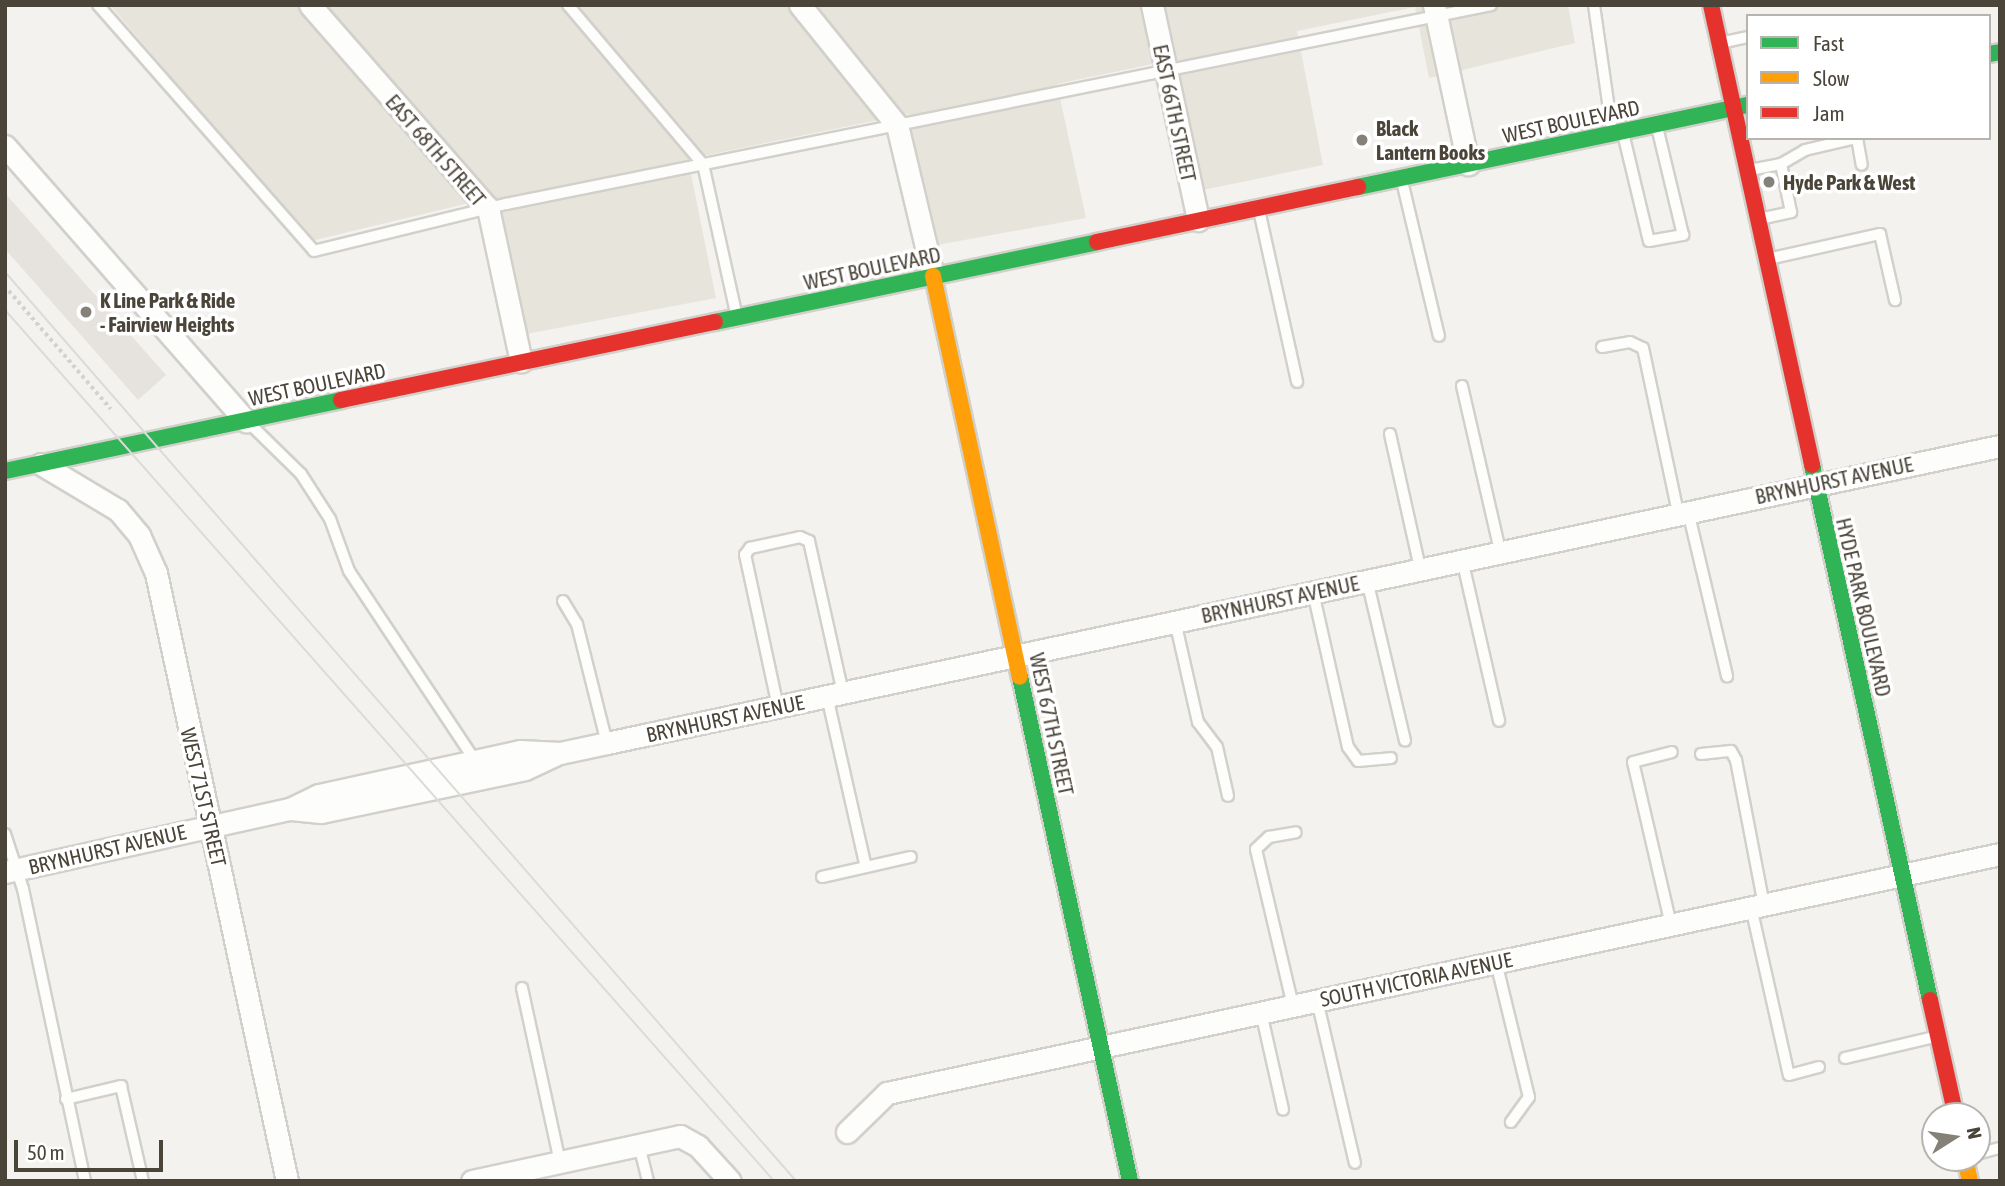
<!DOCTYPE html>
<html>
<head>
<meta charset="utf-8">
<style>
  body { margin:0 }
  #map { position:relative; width:2005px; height:1186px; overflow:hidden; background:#f4f2ee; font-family:"Asap Condensed",sans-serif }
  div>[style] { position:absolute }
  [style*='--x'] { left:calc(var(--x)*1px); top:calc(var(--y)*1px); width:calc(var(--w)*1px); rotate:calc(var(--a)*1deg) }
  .residential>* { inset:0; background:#e7e4dc }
  .parking>* { inset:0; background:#e6e3df }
  .path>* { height:3.5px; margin-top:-1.75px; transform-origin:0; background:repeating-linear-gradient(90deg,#d3d2cc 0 3.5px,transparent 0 7px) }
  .roads { filter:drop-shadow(2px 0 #d2d0cb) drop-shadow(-2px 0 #d2d0cb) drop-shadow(0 2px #d2d0cb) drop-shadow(0 -2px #d2d0cb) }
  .lane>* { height:10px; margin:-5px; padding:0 5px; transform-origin:5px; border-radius:5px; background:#fdfdfc }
  .street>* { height:21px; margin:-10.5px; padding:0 10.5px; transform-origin:10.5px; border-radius:10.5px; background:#fdfdfc }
  .fast>* { height:16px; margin:-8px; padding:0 8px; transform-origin:8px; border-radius:8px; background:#30b455 }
  .slow>* { height:16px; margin:-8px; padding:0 8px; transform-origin:8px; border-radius:8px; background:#ff9f0a }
  .jam>* { height:16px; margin:-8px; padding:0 8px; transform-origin:8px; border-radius:8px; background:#e5322d }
  .tram>* { height:2px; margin:-1px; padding:0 1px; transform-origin:1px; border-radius:1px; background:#dbdbda }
  .dots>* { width:19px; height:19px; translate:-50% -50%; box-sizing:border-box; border:4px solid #fff; border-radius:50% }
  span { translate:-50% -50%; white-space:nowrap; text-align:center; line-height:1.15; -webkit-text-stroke:7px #fff; paint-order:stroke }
  .street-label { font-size:21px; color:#4b4439 }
  .poi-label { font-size:21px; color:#4b4439; font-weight:700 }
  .left { translate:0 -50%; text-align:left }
  .frame { position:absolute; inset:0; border:7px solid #4b4439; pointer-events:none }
  .legend { position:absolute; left:1746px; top:14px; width:245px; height:126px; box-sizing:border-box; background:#fff; border:2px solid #b7b4b0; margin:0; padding:9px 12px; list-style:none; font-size:21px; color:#4b4439 }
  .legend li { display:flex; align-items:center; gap:14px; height:35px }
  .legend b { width:35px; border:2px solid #b7b4b0 }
  .north { position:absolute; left:1921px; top:1102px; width:70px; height:70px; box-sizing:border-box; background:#fff; border:2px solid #b7b4b0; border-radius:50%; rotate:78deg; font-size:19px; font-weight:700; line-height:28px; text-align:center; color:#4b4439 }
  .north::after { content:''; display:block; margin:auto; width:24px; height:32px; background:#868178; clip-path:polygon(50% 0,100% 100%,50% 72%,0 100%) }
  .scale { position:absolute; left:14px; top:1140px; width:149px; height:32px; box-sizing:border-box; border:4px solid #4b4439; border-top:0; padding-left:9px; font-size:21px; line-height:24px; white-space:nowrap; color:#4b4439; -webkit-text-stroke:5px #fff; paint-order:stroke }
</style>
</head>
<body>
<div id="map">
  <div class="residential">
    <div style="clip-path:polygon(110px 5px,1568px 5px,1575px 43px,1429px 78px,1415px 7px,1297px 31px,1323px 165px,1203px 190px,1177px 59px,1057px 84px,1086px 218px,937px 245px,908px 114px,688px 159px,716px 298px,526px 334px,494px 197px,311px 241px)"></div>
  </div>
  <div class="parking">
    <div style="clip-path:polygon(5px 193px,166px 375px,138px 400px,5px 249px)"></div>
  </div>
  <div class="path">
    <div style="--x:9;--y:291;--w:156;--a:49.2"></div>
  </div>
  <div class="roads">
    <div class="lane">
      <div style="--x:98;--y:5;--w:327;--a:48.7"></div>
      <div style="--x:314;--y:251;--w:198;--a:-13.8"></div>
      <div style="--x:506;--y:204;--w:1005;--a:-11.42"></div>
      <div style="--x:568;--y:5;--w:209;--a:49.7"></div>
      <div style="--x:703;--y:164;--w:157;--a:77.5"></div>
      <div style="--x:1594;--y:5;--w:126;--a:81.8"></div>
      <div style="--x:1720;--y:43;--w:29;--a:-12"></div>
      <div style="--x:1623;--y:133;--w:111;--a:76.5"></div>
      <div style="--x:1649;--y:241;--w:35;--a:-10"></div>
      <div style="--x:1683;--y:235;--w:111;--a:-103.5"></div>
      <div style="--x:1857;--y:138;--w:27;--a:80"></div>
      <div style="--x:1750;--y:170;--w:32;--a:-11"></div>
      <div style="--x:1402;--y:181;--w:159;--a:76.6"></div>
      <div style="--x:1259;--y:210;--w:176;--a:77.5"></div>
      <div style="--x:1759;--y:219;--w:33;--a:-12"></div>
      <div style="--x:1791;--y:212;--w:49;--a:-101.8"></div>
      <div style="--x:1781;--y:164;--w:28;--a:-30"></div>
      <div style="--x:1805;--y:150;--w:52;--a:-13.2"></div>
      <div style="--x:1768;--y:259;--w:115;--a:-12.6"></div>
      <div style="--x:1880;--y:234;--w:68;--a:77.2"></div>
      <div style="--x:1602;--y:347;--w:28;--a:-10"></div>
      <div style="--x:1630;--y:342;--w:14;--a:25"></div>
      <div style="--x:1643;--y:348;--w:169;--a:78"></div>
      <div style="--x:1462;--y:386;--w:169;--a:77"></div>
      <div style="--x:251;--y:425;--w:70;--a:44.4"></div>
      <div style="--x:301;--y:474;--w:54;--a:57.2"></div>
      <div style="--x:330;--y:519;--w:55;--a:69.9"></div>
      <div style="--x:349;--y:571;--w:228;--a:56.4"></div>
      <div style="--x:1390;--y:434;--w:137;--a:77.4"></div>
      <div style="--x:1688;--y:511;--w:170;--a:76.7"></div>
      <div style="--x:1462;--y:559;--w:166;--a:77.1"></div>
      <div style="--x:1367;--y:580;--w:165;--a:76.7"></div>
      <div style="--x:1313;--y:592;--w:159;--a:77.3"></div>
      <div style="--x:1348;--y:747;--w:17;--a:54"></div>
      <div style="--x:1358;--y:761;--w:33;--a:-5"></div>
      <div style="--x:563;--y:601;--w:27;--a:59"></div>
      <div style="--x:577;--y:624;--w:123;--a:75.9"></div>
      <div style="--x:1175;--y:621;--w:104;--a:77.2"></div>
      <div style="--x:1198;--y:722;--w:31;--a:53"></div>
      <div style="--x:1217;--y:747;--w:50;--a:77.3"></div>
      <div style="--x:827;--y:696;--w:175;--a:77.2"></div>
      <div style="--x:778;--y:707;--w:156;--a:-102.2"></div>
      <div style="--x:745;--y:555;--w:9;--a:-54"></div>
      <div style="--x:750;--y:548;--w:51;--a:-12.4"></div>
      <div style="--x:800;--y:537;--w:10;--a:24"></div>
      <div style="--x:809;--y:541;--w:156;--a:77.4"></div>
      <div style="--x:1701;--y:754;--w:30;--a:-6"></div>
      <div style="--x:1731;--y:751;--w:10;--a:61"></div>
      <div style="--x:1736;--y:760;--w:148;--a:79.1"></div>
      <div style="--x:5;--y:834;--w:58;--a:71.9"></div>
      <div style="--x:23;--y:889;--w:299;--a:78"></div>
      <div style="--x:822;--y:877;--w:91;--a:-12.7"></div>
      <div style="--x:1751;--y:907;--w:172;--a:77.3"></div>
      <div style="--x:1789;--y:1075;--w:31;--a:-15"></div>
      <div style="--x:1671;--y:925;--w:167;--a:-103.1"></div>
      <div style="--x:1633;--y:762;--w:40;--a:-14.4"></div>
      <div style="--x:1496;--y:962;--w:139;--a:76.3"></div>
      <div style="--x:1529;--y:1097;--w:31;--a:126"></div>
      <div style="--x:522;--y:988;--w:178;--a:77.7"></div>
      <div style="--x:1317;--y:1000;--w:167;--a:76.9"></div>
      <div style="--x:1293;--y:1006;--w:161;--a:-103.3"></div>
      <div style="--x:1256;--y:849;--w:18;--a:-43"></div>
      <div style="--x:1269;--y:837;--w:27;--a:-10"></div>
      <div style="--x:1261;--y:1012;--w:100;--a:77.3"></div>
      <div style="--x:1845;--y:1058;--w:96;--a:-13.3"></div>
      <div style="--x:66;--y:1099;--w:57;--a:-13.3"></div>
      <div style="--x:121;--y:1086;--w:98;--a:77"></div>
      <div style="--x:639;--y:1145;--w:37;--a:76"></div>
      <div style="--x:1977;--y:1154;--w:24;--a:-15"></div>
    </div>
    <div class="street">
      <div style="--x:310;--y:5;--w:270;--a:48.8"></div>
      <div style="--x:488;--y:208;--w:157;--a:77.9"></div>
      <div style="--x:800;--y:5;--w:154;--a:51.1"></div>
      <div style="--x:897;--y:125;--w:155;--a:76.6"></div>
      <div style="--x:1152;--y:5;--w:220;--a:77.9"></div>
      <div style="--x:1434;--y:5;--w:163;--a:77.9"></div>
      <div style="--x:5;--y:146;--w:366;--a:48.8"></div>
      <div style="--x:41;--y:464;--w:90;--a:30.9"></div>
      <div style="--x:118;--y:510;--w:33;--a:50"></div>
      <div style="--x:139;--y:535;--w:42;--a:65.9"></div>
      <div style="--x:156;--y:573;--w:622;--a:77.84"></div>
      <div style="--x:291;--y:809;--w:30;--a:6"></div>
      <div style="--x:321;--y:812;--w:208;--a:-11.9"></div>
      <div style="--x:525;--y:769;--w:33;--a:-25"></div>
      <div style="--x:5;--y:872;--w:292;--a:-12.5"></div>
      <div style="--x:290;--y:809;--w:32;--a:-26"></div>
      <div style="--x:319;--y:795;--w:206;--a:-12.3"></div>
      <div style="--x:520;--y:751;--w:40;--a:2.9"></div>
      <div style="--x:560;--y:753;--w:48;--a:-12"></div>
      <div style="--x:607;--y:743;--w:1424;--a:-12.04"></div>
      <div style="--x:847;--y:1132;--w:56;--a:-44.3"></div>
      <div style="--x:887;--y:1093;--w:1138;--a:-12.12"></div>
      <div style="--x:472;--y:1181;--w:213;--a:-12.2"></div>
      <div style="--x:680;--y:1136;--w:21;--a:29"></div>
      <div style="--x:698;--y:1146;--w:47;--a:47.6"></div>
    </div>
    <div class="fast">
      <div style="--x:1989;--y:54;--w:11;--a:-10"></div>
      <div style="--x:1358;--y:187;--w:399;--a:-11.9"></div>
      <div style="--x:715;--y:322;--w:390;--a:-11.8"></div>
      <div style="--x:1812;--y:465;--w:548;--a:77.56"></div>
      <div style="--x:5;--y:471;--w:343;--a:-11.9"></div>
      <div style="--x:1020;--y:677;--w:516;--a:77.69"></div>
    </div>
    <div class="slow">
      <div style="--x:933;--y:276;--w:410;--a:77.8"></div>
      <div style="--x:1965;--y:1158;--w:24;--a:78"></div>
    </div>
    <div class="jam">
      <div style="--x:1711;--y:5;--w:471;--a:77.6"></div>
      <div style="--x:1097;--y:242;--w:267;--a:-11.9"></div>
      <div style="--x:341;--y:400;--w:382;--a:-11.8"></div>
      <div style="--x:1930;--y:1000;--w:119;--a:77.4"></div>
    </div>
  </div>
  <div class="tram">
    <div style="--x:5;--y:272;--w:1205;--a:48.97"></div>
    <div style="--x:5;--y:310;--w:1162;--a:48.56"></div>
  </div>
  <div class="dots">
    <div style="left:1362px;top:140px;background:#868178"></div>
    <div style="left:1769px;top:182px;background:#868178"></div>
    <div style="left:86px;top:312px;background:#868178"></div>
  </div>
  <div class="street-label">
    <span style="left:1175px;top:113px;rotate:78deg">EAST 66TH STREET</span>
    <span style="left:1571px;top:121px;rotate:-12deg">WEST BOULEVARD</span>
    <span style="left:436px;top:150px;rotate:49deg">EAST 68TH STREET</span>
    <span style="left:872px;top:268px;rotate:-12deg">WEST BOULEVARD</span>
    <span style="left:317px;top:384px;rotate:-12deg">WEST BOULEVARD</span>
    <span style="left:1834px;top:480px;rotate:-12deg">BRYNHURST AVENUE</span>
    <span style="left:1280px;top:599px;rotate:-12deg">BRYNHURST AVENUE</span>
    <span style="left:1864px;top:607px;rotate:77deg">HYDE PARK BOULEVARD</span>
    <span style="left:725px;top:718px;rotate:-12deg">BRYNHURST AVENUE</span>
    <span style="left:1052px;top:724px;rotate:78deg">WEST 67TH STREET</span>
    <span style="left:204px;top:797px;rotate:77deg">WEST 71ST STREET</span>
    <span style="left:107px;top:849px;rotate:-13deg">BRYNHURST AVENUE</span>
    <span style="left:1416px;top:979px;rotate:-12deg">SOUTH VICTORIA AVENUE</span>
  </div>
  <div class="poi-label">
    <span class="left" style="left:1376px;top:140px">Black<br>Lantern Books</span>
    <span class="left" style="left:1783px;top:182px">Hyde Park &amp; West</span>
    <span class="left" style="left:100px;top:312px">K Line Park &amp; Ride<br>- Fairview Heights</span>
  </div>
  <div class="frame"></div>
  <ul class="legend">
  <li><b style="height:9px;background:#30b455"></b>Fast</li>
  <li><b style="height:9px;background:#ff9f0a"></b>Slow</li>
  <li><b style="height:9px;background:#e5322d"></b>Jam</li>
  </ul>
  <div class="north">N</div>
  <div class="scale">50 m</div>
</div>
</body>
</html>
